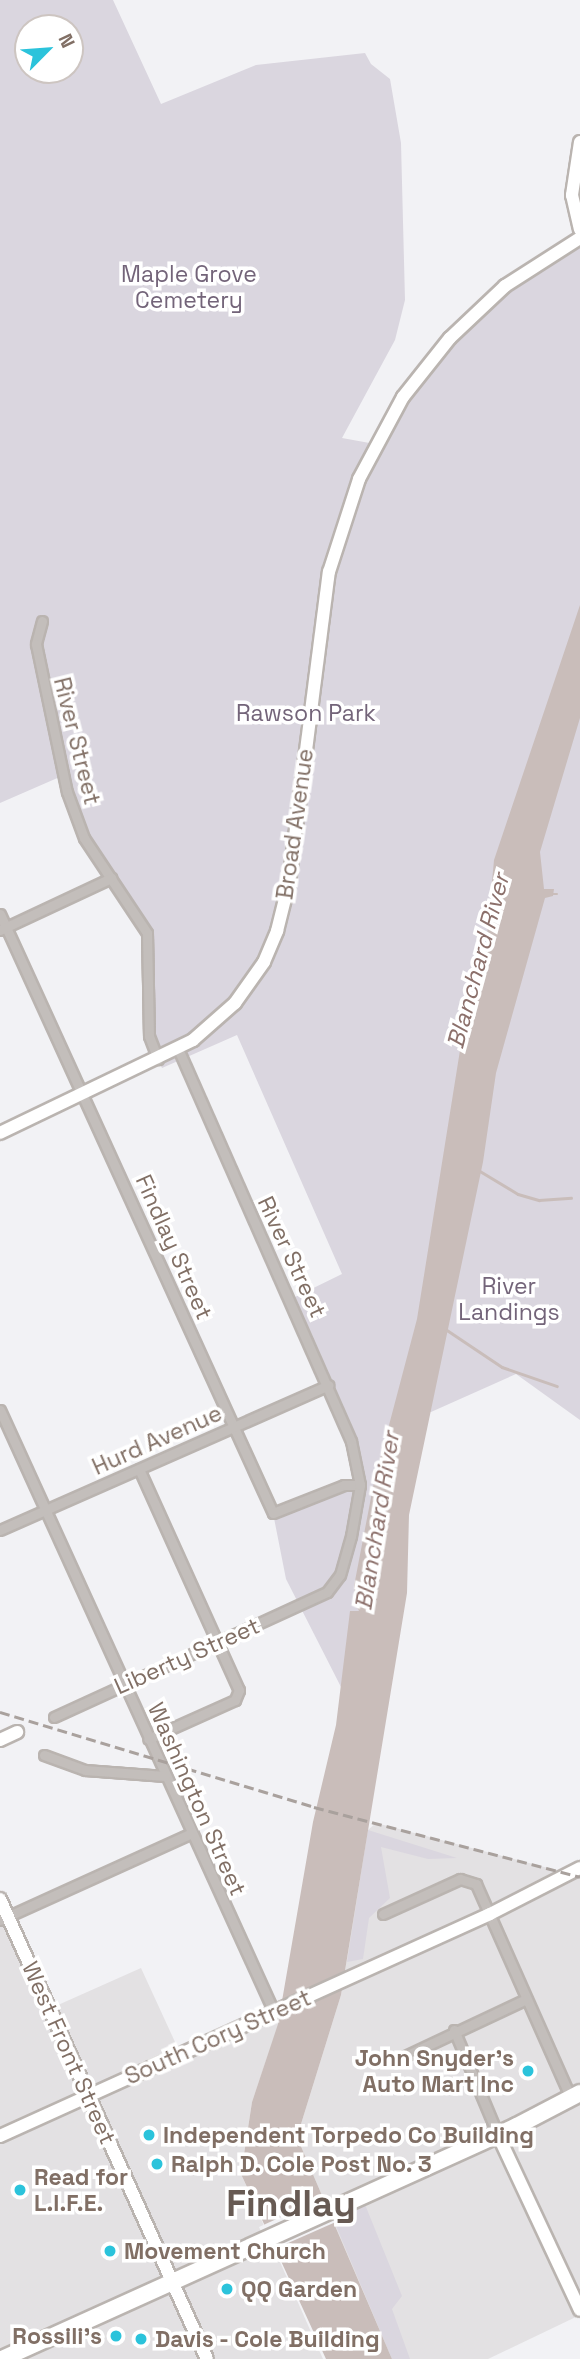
<!DOCTYPE html>
<html>
<head>
<meta charset="utf-8">
<style>
  body { margin:0 }
  #map { position:relative; width:580px; height:2359px; overflow:hidden; background:#f2f2f5; font-family:"Space Grotesk",sans-serif }
  div>[style] { position:absolute }
  [style*='--x'] { left:calc(var(--x)*1px); top:calc(var(--y)*1px); width:calc(var(--w)*1px); rotate:calc(var(--a)*1deg) }
  .built>* { inset:0; background:#e3e1e3 }
  .green>* { inset:0; background:#dad6df }
  .water>* { inset:0; background:#c9bdba }
  .pier>* { inset:0; background:#f2f2f5 }
  .stream>* { height:2.5px; margin:-1.25px; padding:0 1.25px; transform-origin:1.25px; border-radius:1.25px; background:#c9bdba }
  .roads { filter:drop-shadow(2px 0 #bab4b0) drop-shadow(-2px 0 #bab4b0) drop-shadow(0 2px #bab4b0) drop-shadow(0 -2px #bab4b0) }
  .street>* { height:9px; margin:-4.5px; padding:0 4.5px; transform-origin:4.5px; border-radius:4.5px; background:#c3bebb }
  .secondary>* { height:12px; margin:-6px; padding:0 6px; transform-origin:6px; border-radius:6px; background:#fff }
  .highway>* { height:16px; margin:-8px; padding:0 8px; transform-origin:8px; border-radius:8px; background:#fff }
  .rail>* { height:2.5px; margin-top:-1.25px; transform-origin:0; background:repeating-linear-gradient(90deg,#a9a19d 0 10px,transparent 0 15px) }
  .dots>* { width:19px; height:19px; translate:-50% -50%; box-sizing:border-box; border:4px solid #fff; border-radius:50% }
  span { translate:-50% -50%; white-space:nowrap; text-align:center; line-height:1.15; -webkit-text-stroke:7px #fff; paint-order:stroke }
  .park-label { font-size:23px; color:#736479 }
  .street-label { font-size:23px; color:#816f65 }
  .poi-label { font-size:23px; color:#816f65; font-weight:700 }
  .right { translate:-100% -50%; text-align:right }
  .left { translate:0 -50%; text-align:left }
  .water-label { font-size:24px; color:#8c706b; font-style:italic }
  .town-label { font-size:37px; color:#675a53; font-weight:700 }
  .north { position:absolute; left:14px; top:14px; width:70px; height:70px; box-sizing:border-box; background:#fff; border:2px solid #cdc5c1; border-radius:50%; rotate:65deg; font-size:19px; font-weight:700; line-height:28px; text-align:center; color:#816f65 }
  .north::after { content:''; display:block; margin:auto; width:24px; height:32px; background:#2bc3db; clip-path:polygon(50% 0,100% 100%,50% 72%,0 100%) }
</style>
</head>
<body>
<div id="map">
  <div class="built">
    <div style="clip-path:polygon(376px 1823px,571px 1874px,580px 1868px,580px 2315px,488px 2359px,392px 2359px,297px 2137px,341px 1995px,368px 1830px)"></div>
    <div style="clip-path:polygon(0 1899px,49px 2009px,141px 1968px,181px 2055px,284px 2008px,252px 2102px,241px 2174px,323px 2359px,0 2359px)"></div>
  </div>
  <div class="green">
    <div style="clip-path:polygon(evenodd,0 0,113px 0,161px 104px,256px 65px,365px 53px,371px 64px,390px 79px,401px 143px,405px 300px,395px 340px,342px 438px,375px 444px,432px 358px,489px 299px,580px 238px,580px 1420px,516px 1374px,431px 1412px,419px 1412px,371px 1708px,341px 1687px,286px 1579px,273px 1513px,359px 1479px,357px 1461px,291px 1299px,342px 1274px,237px 1035px,162px 1068px,151px 1043px,149px 940px,95px 856px,62px 776px,0 803px,0 0,28px 28px,70px 28px,70px 70px,28px 70px,28px 28px)"></div>
    <div style="clip-path:polygon(368px 1830px,457px 1858px,428px 1859px,381px 1847px,390px 1898px,369px 1918px,363px 1959px,347px 1962px)"></div>
    <div style="clip-path:polygon(362px 2197px,402px 2296px,392px 2309px,410px 2359px,392px 2359px,331px 2214px)"></div>
  </div>
  <div class="water">
    <div style="clip-path:polygon(580px 605px,580px 718px,540px 852px,544px 889px,554px 889px,553px 896px,545px 898px,496px 1073px,483px 1162px,409px 1515px,407px 1593px,341px 1995px,297px 2137px,392px 2359px,326px 2359px,241px 2174px,252px 2102px,278px 2024px,313px 1822px,336px 1725px,350px 1611px,359px 1611px,355px 1603px,363px 1600px,363px 1596px,355px 1595px,354px 1586px,374px 1482px,417px 1319px,465px 1019px,486px 947px,494px 860px)"></div>
  </div>
  <div class="pier">
    <div style="clip-path:polygon(327px 2196px,338px 2221px,270px 2251px,259px 2227px)"></div>
  </div>
  <div class="stream">
    <div style="--x:553;--y:894;--w:4;--a:0"></div>
    <div style="--x:480;--y:1171;--w:44;--a:31.2"></div>
    <div style="--x:518;--y:1194;--w:22;--a:16"></div>
    <div style="--x:539;--y:1200;--w:32;--a:-4"></div>
    <div style="--x:447;--y:1330;--w:66;--a:33.9"></div>
    <div style="--x:502;--y:1367;--w:58;--a:19.1"></div>
  </div>
  <div class="roads">
    <div class="street">
      <div style="--x:42;--y:621;--w:24;--a:105"></div>
      <div style="--x:36;--y:644;--w:151;--a:78.2"></div>
      <div style="--x:67;--y:792;--w:49;--a:69.7"></div>
      <div style="--x:84;--y:838;--w:114;--a:56.4"></div>
      <div style="--x:147;--y:933;--w:103;--a:88.9"></div>
      <div style="--x:149;--y:1036;--w:25;--a:69"></div>
      <div style="--x:0;--y:914;--w:658;--a:65.5"></div>
      <div style="--x:273;--y:1513;--w:76;--a:-21.5"></div>
      <div style="--x:344;--y:1485;--w:16;--a:0"></div>
      <div style="--x:0;--y:930;--w:123;--a:-25.1"></div>
      <div style="--x:0;--y:1410;--w:661;--a:65.53"></div>
      <div style="--x:139;--y:1469;--w:243;--a:65.7"></div>
      <div style="--x:239;--y:1690;--w:11;--a:112"></div>
      <div style="--x:235;--y:1700;--w:95;--a:155.9"></div>
      <div style="--x:0;--y:1530;--w:359;--a:-23.8"></div>
      <div style="--x:54;--y:1717;--w:300;--a:-24.6"></div>
      <div style="--x:327;--y:1592;--w:21;--a:-53"></div>
      <div style="--x:340;--y:1575;--w:41;--a:-74.2"></div>
      <div style="--x:351;--y:1536;--w:52;--a:-80"></div>
      <div style="--x:360;--y:1485;--w:45;--a:-101.6"></div>
      <div style="--x:351;--y:1441;--w:428;--a:-113.8"></div>
      <div style="--x:44;--y:1755;--w:44;--a:20.1"></div>
      <div style="--x:85;--y:1770;--w:80;--a:4.3"></div>
      <div style="--x:383;--y:1914;--w:85;--a:-24.4"></div>
      <div style="--x:460;--y:1879;--w:17;--a:17"></div>
      <div style="--x:476;--y:1884;--w:234;--a:66.1"></div>
      <div style="--x:0;--y:1920;--w:211;--a:-24.4"></div>
      <div style="--x:454;--y:2030;--w:114;--a:67.3"></div>
      <div style="--x:403;--y:2057;--w:136;--a:-25.2"></div>
    </div>
    <div class="secondary">
      <div style="--x:580;--y:142;--w:54;--a:98.6"></div>
      <div style="--x:572;--y:195;--w:35;--a:77"></div>
      <div style="--x:0;--y:1133;--w:214;--a:-25.7"></div>
      <div style="--x:193;--y:1040;--w:56;--a:-41.4"></div>
      <div style="--x:235;--y:1003;--w:50;--a:-54.7"></div>
      <div style="--x:264;--y:962;--w:34;--a:-67"></div>
      <div style="--x:277;--y:931;--w:49;--a:-76"></div>
      <div style="--x:289;--y:883;--w:314;--a:-82.7"></div>
      <div style="--x:329;--y:572;--w:98;--a:-72.1"></div>
      <div style="--x:359;--y:479;--w:93;--a:-61.8"></div>
      <div style="--x:403;--y:397;--w:75;--a:-51.5"></div>
      <div style="--x:450;--y:338;--w:76;--a:-43.4"></div>
      <div style="--x:505;--y:286;--w:89;--a:-32.6"></div>
      <div style="--x:0;--y:1740;--w:19;--a:-25"></div>
      <div style="--x:0;--y:1899;--w:504;--a:65.77"></div>
      <div style="--x:498;--y:2135;--w:193;--a:64.9"></div>
      <div style="--x:0;--y:2136;--w:538;--a:-24.37"></div>
      <div style="--x:490;--y:1914;--w:101;--a:-27.1"></div>
    </div>
    <div class="highway">
      <div style="--x:2;--y:2359;--w:565;--a:-24.34"></div>
      <div style="--x:517;--y:2126;--w:71;--a:-27.6"></div>
    </div>
  </div>
  <div class="rail">
    <div style="--x:0;--y:1712;--w:328;--a:16.8"></div>
    <div style="--x:314;--y:1807;--w:275;--a:14.7"></div>
  </div>
  <div class="dots">
    <div style="left:528px;top:2071px;background:#2bc3db"></div>
    <div style="left:149px;top:2135px;background:#2bc3db"></div>
    <div style="left:157px;top:2164px;background:#2bc3db"></div>
    <div style="left:20px;top:2190px;background:#2bc3db"></div>
    <div style="left:110px;top:2251px;background:#2bc3db"></div>
    <div style="left:227px;top:2289px;background:#2bc3db"></div>
    <div style="left:116px;top:2336px;background:#2bc3db"></div>
    <div style="left:141px;top:2339px;background:#2bc3db"></div>
  </div>
  <div class="park-label">
    <span style="left:189px;top:287px">Maple Grove<br>Cemetery</span>
    <span style="left:306px;top:713px">Rawson Park</span>
    <span style="left:509px;top:1299px">River<br>Landings</span>
  </div>
  <div class="street-label">
    <span style="left:77px;top:741px;rotate:76deg">River Street</span>
    <span style="left:295px;top:824px;rotate:-82deg">Broad Avenue</span>
    <span style="left:174px;top:1247px;rotate:66deg">Findlay Street</span>
    <span style="left:292px;top:1257px;rotate:65deg">River Street</span>
    <span style="left:157px;top:1440px;rotate:-24deg">Hurd Avenue</span>
    <span style="left:187px;top:1656px;rotate:-24deg">Liberty Street</span>
    <span style="left:197px;top:1799px;rotate:66deg">Washington Street</span>
    <span style="left:218px;top:2037px;rotate:-24deg">South Cory Street</span>
    <span style="left:69px;top:2053px;rotate:66deg">West Front Street</span>
  </div>
  <div class="poi-label">
    <span class="right" style="left:514px;top:2071px">John Snyder's<br>Auto Mart Inc</span>
    <span class="left" style="left:163px;top:2135px">Independent Torpedo Co Building</span>
    <span class="left" style="left:171px;top:2164px">Ralph D. Cole Post No. 3</span>
    <span class="left" style="left:34px;top:2190px">Read for<br>L.I.F.E.</span>
    <span class="left" style="left:124px;top:2251px">Movement Church</span>
    <span class="left" style="left:241px;top:2289px">QQ Garden</span>
    <span class="right" style="left:102px;top:2336px">Rossili's</span>
    <span class="left" style="left:155px;top:2339px">Davis - Cole Building</span>
  </div>
  <div class="water-label">
    <span style="left:478px;top:961px;rotate:-75deg">Blanchard River</span>
    <span style="left:377px;top:1521px;rotate:-81deg">Blanchard River</span>
  </div>
  <div class="town-label">
    <span style="left:291px;top:2204px">Findlay</span>
  </div>
  <div class="north">N</div>
</div>
</body>
</html>
